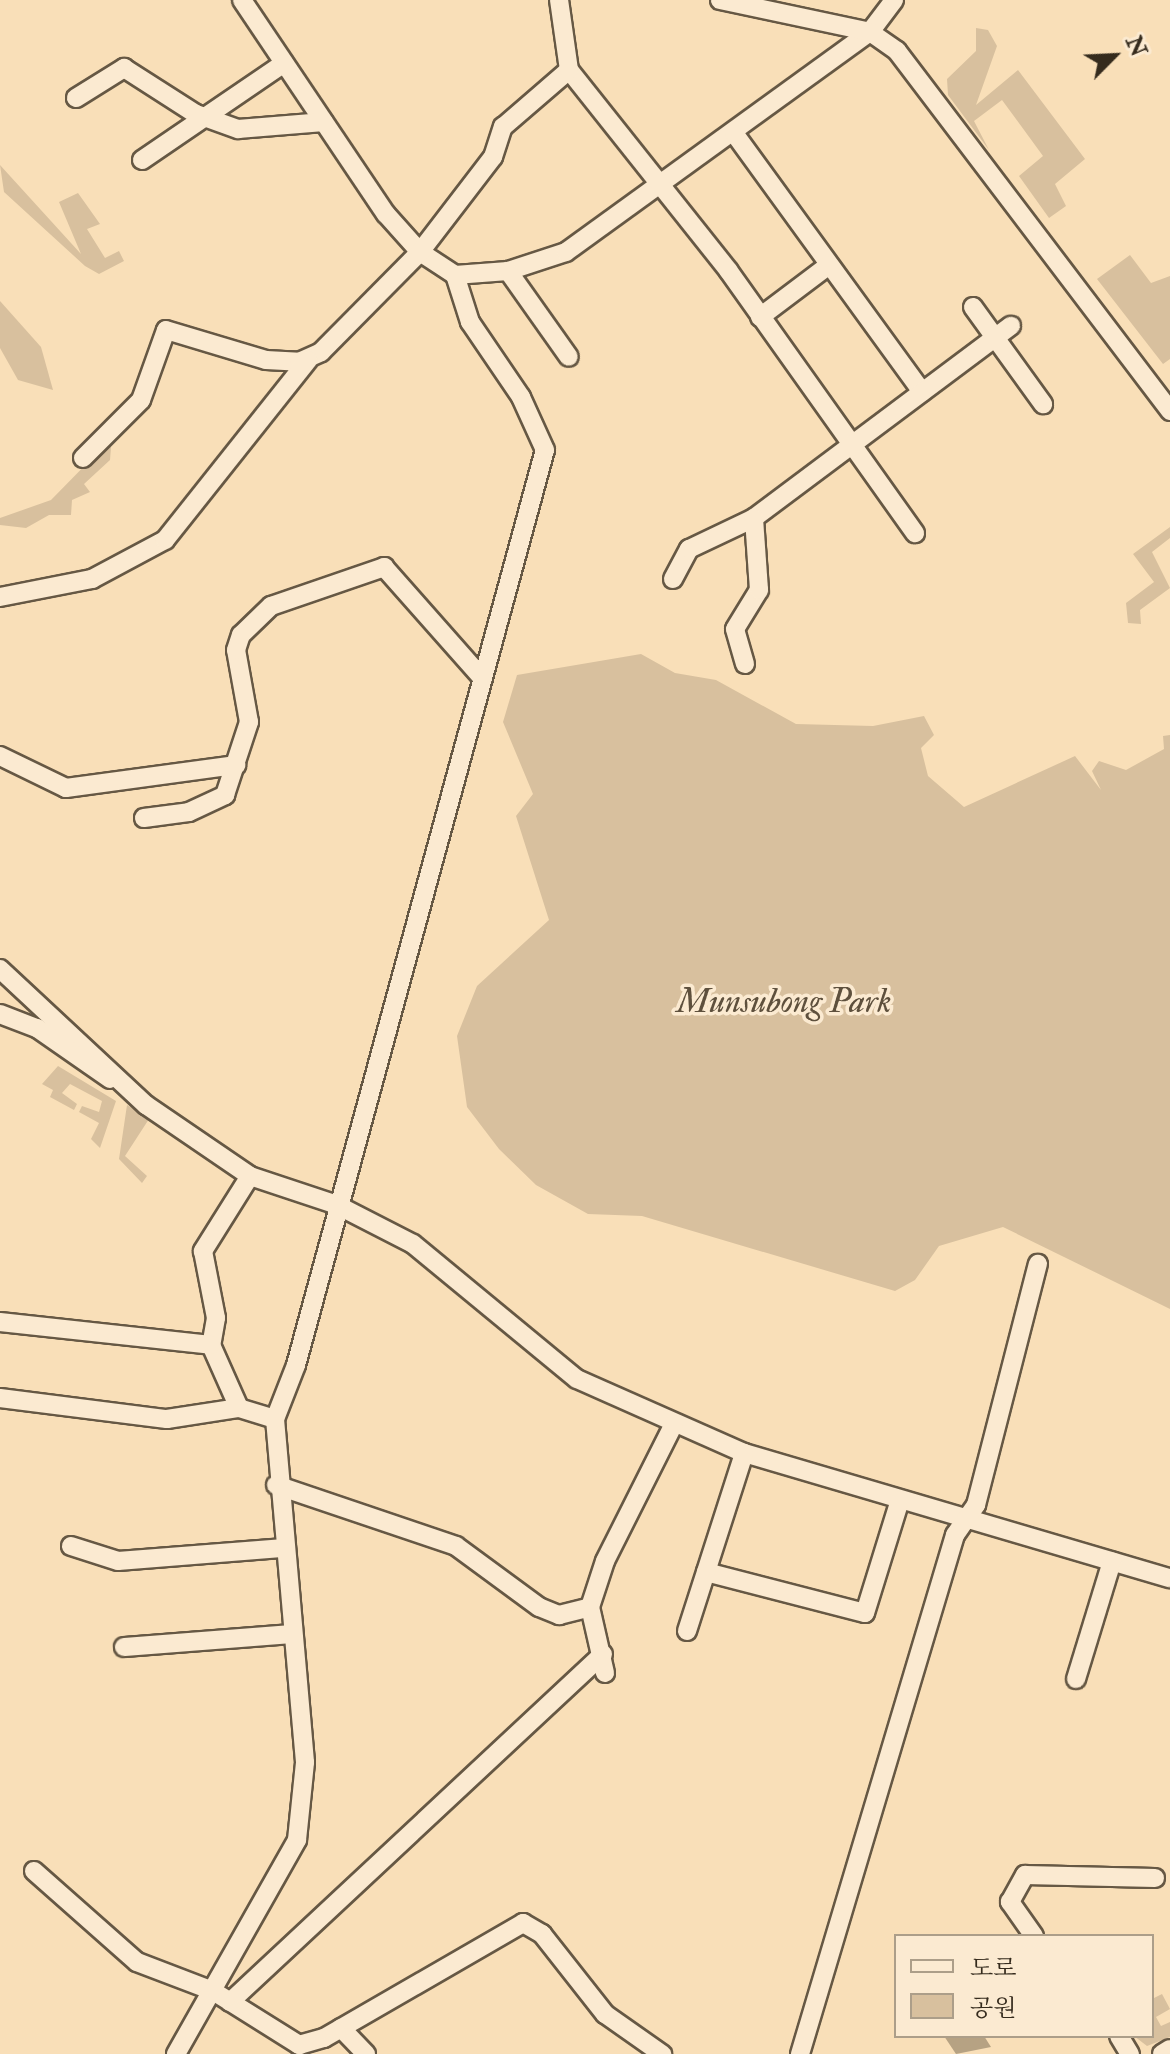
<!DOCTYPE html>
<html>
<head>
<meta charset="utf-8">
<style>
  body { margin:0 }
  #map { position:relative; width:1170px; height:2054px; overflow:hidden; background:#f9dfb8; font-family:"IM FELL Double Pica","Noto Serif KR",serif }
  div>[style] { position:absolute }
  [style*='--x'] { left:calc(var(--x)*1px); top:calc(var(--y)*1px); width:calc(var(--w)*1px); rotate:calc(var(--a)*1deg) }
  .green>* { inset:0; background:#d8c09e }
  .water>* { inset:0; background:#b6a283 }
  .roads { filter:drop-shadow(2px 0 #665844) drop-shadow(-2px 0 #665844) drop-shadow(0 2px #665844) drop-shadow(0 -2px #665844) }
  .minor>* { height:18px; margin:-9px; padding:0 9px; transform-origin:9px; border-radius:9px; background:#fbead1 }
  span { translate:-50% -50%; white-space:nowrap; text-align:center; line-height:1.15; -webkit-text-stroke:7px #fbead1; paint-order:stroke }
  .park-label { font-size:34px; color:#5e503d; font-style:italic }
  .legend { position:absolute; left:894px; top:1934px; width:260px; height:104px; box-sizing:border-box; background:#fbead1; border:2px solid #ac9e89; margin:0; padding:10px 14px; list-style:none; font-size:24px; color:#352b1d }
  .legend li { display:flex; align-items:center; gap:16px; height:40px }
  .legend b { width:40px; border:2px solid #ac9e89 }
  .north { position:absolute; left:1074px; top:16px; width:80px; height:80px; -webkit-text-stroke:6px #fbead1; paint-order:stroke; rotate:66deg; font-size:22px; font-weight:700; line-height:32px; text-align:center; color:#352b1d }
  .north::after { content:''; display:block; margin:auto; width:28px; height:36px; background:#352b1d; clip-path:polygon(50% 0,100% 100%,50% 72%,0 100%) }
</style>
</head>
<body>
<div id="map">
  <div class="green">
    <div style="clip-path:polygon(976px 28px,988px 30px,997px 46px,976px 105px,1018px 70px,1085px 159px,1055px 184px,1066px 206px,1049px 218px,1019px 176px,1043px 156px,1002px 100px,974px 121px,989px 150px,948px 95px,947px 79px,976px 51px)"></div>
    <div style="clip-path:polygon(0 165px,81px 254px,59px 202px,78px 193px,100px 224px,87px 229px,105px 258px,119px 251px,124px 261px,99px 274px,85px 266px,4px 192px)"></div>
    <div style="clip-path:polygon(1130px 255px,1151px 283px,1170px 276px,1170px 359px,1163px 364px,1097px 279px)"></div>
    <div style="clip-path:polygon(0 301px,41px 347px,53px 390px,18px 380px,0 348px)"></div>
    <div style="clip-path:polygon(111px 447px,110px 460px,84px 484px,90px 492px,72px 500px,71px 515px,49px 515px,26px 528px,0 525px,0 518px,51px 500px,102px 448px)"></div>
    <div style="clip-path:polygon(1170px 527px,1170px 538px,1152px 552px,1170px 588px,1140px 610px,1141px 624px,1128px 623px,1126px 603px,1154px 582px,1133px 554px)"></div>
    <div style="clip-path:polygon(641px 654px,675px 673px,716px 680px,796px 724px,873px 726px,924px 716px,934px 735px,921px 748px,928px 776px,964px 807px,1075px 756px,1101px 790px,1092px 771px,1099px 761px,1126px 770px,1164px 749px,1163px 736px,1170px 735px,1170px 1309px,1003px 1227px,939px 1246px,915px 1280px,895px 1291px,642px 1216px,588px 1214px,536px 1185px,499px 1149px,467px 1107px,457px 1036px,477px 986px,549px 920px,516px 816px,533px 794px,503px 722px,517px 675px)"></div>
    <div style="clip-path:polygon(58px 1066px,116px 1101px,100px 1148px,91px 1139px,99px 1123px,79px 1112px,82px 1106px,99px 1112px,102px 1101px,70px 1084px,62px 1093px,77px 1104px,74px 1110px,50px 1097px,53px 1090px,42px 1084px)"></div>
    <div style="clip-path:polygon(127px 1105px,149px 1119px,125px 1156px,147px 1176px,142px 1183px,119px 1159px)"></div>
    <div style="clip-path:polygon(1162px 1994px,1170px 2009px,1156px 2017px,1161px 2026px,1170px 2022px,1170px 2037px,1147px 2046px,1134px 2036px,1152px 2036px,1152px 1999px)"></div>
  </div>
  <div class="water">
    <div style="clip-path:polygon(944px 2036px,984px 2036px,991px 2047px,956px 2054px)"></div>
  </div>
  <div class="roads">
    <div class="minor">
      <div style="--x:242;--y:0;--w:258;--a:56.1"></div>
      <div style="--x:386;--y:214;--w:51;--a:48.2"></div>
      <div style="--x:420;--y:252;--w:42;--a:33.3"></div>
      <div style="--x:455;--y:275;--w:53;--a:-4.3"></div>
      <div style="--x:508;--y:271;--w:61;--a:-18.1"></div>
      <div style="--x:566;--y:252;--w:375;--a:-35.9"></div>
      <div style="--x:870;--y:32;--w:40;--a:-53"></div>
      <div style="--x:720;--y:0;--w:153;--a:12"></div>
      <div style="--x:870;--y:32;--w:33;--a:35"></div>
      <div style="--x:897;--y:51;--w:452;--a:52.8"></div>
      <div style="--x:569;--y:70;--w:256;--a:51.5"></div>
      <div style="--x:728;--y:270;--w:323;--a:54.6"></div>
      <div style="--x:76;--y:98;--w:57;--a:-32"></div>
      <div style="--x:124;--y:68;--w:85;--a:32.6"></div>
      <div style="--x:196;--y:114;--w:45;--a:19.7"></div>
      <div style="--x:238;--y:129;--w:86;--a:-4.7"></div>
      <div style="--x:734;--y:133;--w:320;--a:54"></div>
      <div style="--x:142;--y:160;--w:172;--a:-34.3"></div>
      <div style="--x:508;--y:271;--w:105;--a:54.7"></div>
      <div style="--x:973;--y:307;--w:120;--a:54.2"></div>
      <div style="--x:760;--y:317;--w:86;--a:-37"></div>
      <div style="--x:83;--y:458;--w:82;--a:-45"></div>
      <div style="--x:141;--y:400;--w:74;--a:-70.3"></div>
      <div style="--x:166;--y:330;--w:104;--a:16.7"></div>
      <div style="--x:266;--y:360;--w:33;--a:3"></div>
      <div style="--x:299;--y:362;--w:24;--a:-24"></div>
      <div style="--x:321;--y:352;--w:141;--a:-45.3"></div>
      <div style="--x:420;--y:252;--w:120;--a:-52.5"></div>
      <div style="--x:493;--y:157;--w:32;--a:-72"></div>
      <div style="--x:503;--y:127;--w:87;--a:-40.8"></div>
      <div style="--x:569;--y:70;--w:71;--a:-98.1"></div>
      <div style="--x:673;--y:579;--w:34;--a:-62"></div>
      <div style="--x:689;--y:549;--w:72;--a:-25.5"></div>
      <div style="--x:754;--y:518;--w:321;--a:-36.8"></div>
      <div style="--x:0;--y:597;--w:94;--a:-11.1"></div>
      <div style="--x:92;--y:579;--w:83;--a:-28.1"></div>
      <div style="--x:165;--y:540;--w:230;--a:-51.5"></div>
      <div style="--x:745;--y:664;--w:36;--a:-106"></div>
      <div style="--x:735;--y:629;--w:46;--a:-58.4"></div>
      <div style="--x:759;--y:590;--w:72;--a:-94"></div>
      <div style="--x:0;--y:756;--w:73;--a:25.9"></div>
      <div style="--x:66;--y:788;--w:172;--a:-7.7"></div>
      <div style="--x:144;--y:818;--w:45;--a:-7.6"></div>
      <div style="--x:189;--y:812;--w:40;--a:-25"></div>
      <div style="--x:225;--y:795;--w:77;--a:-71.8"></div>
      <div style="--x:249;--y:722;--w:73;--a:-100.2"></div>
      <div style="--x:236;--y:650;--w:16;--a:-72"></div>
      <div style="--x:241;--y:635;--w:42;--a:-44"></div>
      <div style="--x:271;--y:606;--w:120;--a:-19"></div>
      <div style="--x:384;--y:567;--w:149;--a:48.5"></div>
      <div style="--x:0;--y:969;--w:200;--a:43"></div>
      <div style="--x:146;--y:1105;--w:126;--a:34.3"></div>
      <div style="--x:250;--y:1176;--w:92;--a:18.4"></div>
      <div style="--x:337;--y:1205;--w:85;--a:27.2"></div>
      <div style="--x:413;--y:1244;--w:212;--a:39.5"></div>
      <div style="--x:577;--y:1379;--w:183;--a:23.9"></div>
      <div style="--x:744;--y:1453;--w:444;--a:16.4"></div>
      <div style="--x:0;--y:1014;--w:40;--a:21"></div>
      <div style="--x:37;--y:1028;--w:89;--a:34.9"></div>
      <div style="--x:250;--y:1176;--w:89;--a:122.1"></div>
      <div style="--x:203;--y:1251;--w:68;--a:79"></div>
      <div style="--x:216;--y:1318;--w:27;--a:100"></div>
      <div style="--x:211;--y:1345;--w:69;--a:66"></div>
      <div style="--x:239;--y:1408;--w:38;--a:17"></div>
      <div style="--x:0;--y:1322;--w:212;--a:6.2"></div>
      <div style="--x:0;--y:1398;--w:168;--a:7.2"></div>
      <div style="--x:167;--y:1419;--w:73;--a:-8.7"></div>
      <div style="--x:276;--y:1485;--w:190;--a:18.7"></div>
      <div style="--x:456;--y:1546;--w:103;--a:36.3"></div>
      <div style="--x:539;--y:1607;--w:22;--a:22"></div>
      <div style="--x:559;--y:1615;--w:32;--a:-14"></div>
      <div style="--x:71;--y:1546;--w:49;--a:17.7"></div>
      <div style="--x:118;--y:1561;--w:167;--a:-4.5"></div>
      <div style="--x:706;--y:1572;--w:164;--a:14.5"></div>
      <div style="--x:865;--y:1613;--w:118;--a:-72.8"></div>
      <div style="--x:687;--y:1631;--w:187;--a:-72.2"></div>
      <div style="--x:124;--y:1647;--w:169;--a:-4.4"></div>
      <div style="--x:605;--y:1673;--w:68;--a:-102.8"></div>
      <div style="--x:590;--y:1607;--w:48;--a:-71.9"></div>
      <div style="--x:605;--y:1561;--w:153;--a:-63.3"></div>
      <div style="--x:1076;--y:1679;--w:123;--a:-73"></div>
      <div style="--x:34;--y:1871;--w:137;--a:41.5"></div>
      <div style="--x:137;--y:1962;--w:81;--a:20.9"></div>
      <div style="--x:213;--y:1991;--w:102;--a:32.1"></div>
      <div style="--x:299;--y:2045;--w:26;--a:-16"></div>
      <div style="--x:324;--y:2038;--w:230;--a:-30"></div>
      <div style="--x:523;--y:1923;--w:22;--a:30"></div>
      <div style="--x:542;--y:1934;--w:102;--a:51.8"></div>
      <div style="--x:605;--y:2014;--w:70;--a:35.1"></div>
      <div style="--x:1034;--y:1936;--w:42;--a:-125.2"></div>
      <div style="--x:1010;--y:1902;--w:31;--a:-61"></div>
      <div style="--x:1025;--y:1875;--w:130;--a:1.3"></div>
      <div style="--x:230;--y:2002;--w:510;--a:-43.01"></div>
      <div style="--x:341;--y:2028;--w:36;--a:46"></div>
      <div style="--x:1119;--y:2036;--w:21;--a:59"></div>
      <div style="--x:176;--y:2054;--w:246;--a:-60.5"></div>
      <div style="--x:297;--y:1840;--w:78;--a:-84.1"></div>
      <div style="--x:305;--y:1762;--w:344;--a:-95"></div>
      <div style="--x:275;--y:1419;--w:58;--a:-68.7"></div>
      <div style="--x:296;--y:1365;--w:948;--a:-74.78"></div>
      <div style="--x:545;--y:450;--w:58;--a:-114.4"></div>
      <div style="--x:521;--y:397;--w:91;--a:-124.2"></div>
      <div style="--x:470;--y:322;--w:49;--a:-107.7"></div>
      <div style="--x:800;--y:2054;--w:542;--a:-73.37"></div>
      <div style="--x:955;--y:1535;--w:37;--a:-55"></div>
      <div style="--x:976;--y:1505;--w:249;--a:-75.6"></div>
      <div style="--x:1162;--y:2054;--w:9;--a:-32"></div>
    </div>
  </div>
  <div class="park-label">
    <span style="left:784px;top:1002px">Munsubong Park</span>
  </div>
  <ul class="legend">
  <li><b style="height:10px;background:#fbead1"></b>도로</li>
  <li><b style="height:22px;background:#d8c09e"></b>공원</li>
  </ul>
  <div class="north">N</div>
</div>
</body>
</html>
